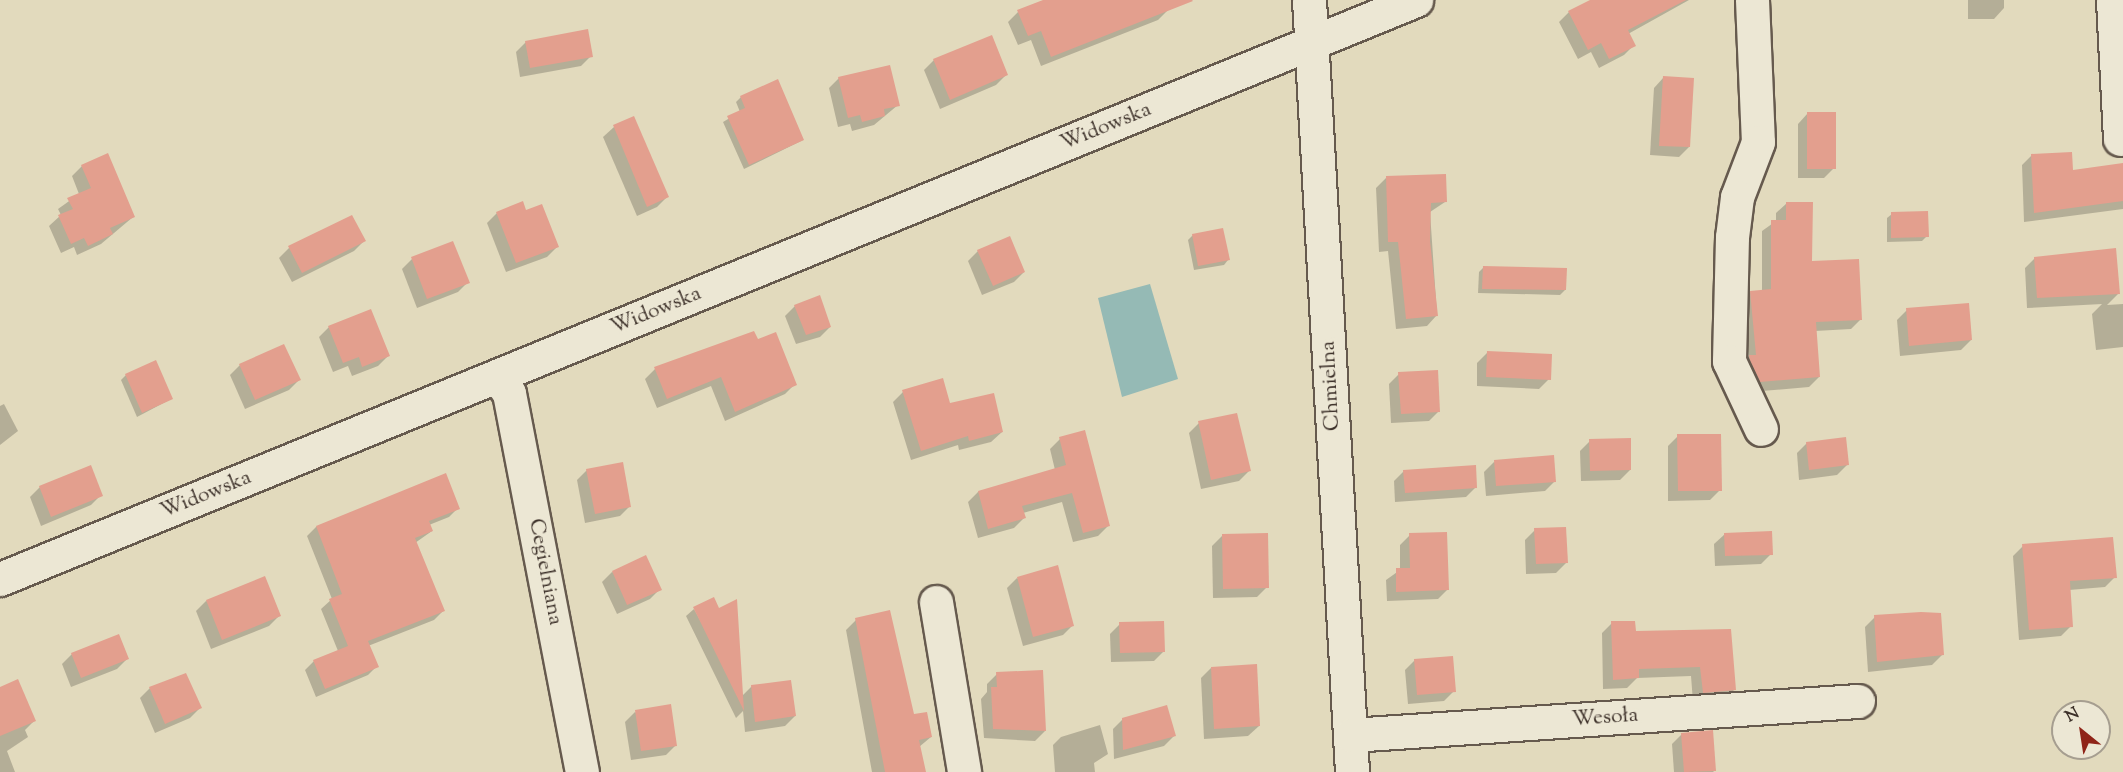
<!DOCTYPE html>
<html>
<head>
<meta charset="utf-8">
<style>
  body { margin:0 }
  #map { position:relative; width:2123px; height:772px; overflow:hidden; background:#e2dabd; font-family:"Sorts Mill Goudy",serif }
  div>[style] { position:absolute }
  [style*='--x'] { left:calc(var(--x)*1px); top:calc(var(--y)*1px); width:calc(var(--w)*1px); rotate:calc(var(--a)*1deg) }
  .water>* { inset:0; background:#95bab5 }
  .shadow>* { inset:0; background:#0003 }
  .building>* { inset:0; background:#e39f8e }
  .roads { filter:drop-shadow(2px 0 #665a4e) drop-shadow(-2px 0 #665a4e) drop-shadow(0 2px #665a4e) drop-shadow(0 -2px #665a4e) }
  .minor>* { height:33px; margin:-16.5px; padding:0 16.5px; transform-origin:16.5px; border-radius:16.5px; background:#ece7d4 }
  span { translate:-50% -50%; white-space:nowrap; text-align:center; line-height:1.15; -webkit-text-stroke:6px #ece7d4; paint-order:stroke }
  .street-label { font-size:21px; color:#3c3029 }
  .north { position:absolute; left:2051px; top:700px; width:60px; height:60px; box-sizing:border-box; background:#ece7d4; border:2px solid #a69e90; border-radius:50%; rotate:330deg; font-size:16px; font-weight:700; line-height:24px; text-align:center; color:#3c3029 }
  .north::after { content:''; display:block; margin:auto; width:21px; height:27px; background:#8f2418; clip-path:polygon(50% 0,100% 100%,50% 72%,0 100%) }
</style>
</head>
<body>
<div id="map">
  <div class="water">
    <div style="clip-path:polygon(1150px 284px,1178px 379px,1122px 397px,1098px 298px)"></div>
  </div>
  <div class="shadow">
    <div style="clip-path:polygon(1046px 0,1164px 0,1168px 10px,1158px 20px,1041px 66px,1031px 40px,1018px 45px,1008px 22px,1018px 12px)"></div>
    <div style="clip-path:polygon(1593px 0,1689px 0,1628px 34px,1634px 45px,1624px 55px,1599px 68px,1591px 52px,1578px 59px,1559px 22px,1569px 12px)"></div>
    <div style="clip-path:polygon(1968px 0,2004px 0,2004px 8px,1994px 19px,1968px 19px)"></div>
    <div style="clip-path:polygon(526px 42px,591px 56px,581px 66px,520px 77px,516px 52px)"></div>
    <div style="clip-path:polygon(934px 60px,1006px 75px,996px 85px,940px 109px,924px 70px)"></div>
    <div style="clip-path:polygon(1664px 77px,1689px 147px,1679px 157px,1650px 155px,1654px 88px)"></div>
    <div style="clip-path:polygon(839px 78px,898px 105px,874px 125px,852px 131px,850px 124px,838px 127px,829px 88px)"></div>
    <div style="clip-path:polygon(741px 97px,803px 140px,744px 169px,723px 122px,740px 112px,736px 102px)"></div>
    <div style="clip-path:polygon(1808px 113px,1834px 168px,1824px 178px,1798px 178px,1798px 124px)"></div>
    <div style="clip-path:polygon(633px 118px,667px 197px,657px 207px,637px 216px,603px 137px,614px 127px)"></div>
    <div style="clip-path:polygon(2032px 155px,2071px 171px,2123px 164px,2123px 209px,2024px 222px,2022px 165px)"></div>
    <div style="clip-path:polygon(82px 166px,133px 217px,101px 244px,77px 255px,74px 247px,61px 253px,49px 226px,61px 215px,58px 209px,79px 194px,72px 176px)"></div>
    <div style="clip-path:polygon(1386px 178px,1445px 202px,1430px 212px,1437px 315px,1427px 326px,1396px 329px,1388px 251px,1379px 252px,1376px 188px)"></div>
    <div style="clip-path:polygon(1787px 203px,1811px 263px,1861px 319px,1851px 329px,1815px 331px,1819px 377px,1809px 387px,1750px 392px,1740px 371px,1740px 302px,1750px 292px,1762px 291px,1762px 231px,1776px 221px,1776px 213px)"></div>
    <div style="clip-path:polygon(526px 212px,557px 247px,547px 257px,506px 272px,487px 223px,497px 213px)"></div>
    <div style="clip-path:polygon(1892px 214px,1927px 236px,1922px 241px,1887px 242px,1887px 218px)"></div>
    <div style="clip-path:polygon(1193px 235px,1228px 260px,1224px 265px,1194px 270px,1188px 240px)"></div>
    <div style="clip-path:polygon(364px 241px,354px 251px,292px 282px,279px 258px,289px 248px)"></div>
    <div style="clip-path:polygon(978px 251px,1024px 272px,1014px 282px,982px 295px,968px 261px)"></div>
    <div style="clip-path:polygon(2035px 258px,2118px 294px,2107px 305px,2123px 304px,2123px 347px,2096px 350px,2092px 314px,2102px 304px,2027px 308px,2025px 268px)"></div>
    <div style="clip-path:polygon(412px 259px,468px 282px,458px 292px,417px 308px,402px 269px)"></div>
    <div style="clip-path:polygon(1484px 267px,1565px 290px,1560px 295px,1478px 293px,1479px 272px)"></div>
    <div style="clip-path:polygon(795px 306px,830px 327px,820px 337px,796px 344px,785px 316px)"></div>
    <div style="clip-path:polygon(1907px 310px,1971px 340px,1961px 350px,1900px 356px,1897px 320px)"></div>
    <div style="clip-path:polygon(329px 327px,388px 356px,378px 366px,352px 376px,348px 366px,333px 372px,319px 337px)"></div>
    <div style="clip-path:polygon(757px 341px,795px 384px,785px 394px,725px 421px,711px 386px,657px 408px,645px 379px,655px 369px)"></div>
    <div style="clip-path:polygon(1487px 353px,1549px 379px,1539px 389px,1477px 386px,1477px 363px)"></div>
    <div style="clip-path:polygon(240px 365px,299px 380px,289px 390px,245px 409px,230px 375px)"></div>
    <div style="clip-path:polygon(1399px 374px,1439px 411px,1429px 421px,1391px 423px,1389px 384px)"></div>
    <div style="clip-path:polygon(126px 375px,171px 399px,137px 417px,121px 380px)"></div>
    <div style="clip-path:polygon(903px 392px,949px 405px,1002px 432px,991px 442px,959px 450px,958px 445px,911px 460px,893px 402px)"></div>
    <div style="clip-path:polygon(4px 404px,18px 431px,0 445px,0 406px)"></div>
    <div style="clip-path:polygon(1199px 423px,1249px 471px,1239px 481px,1201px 489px,1189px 433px)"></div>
    <div style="clip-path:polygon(1678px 436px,1720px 490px,1710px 500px,1668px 501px,1668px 446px)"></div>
    <div style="clip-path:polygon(1060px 439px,1108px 526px,1098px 536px,1073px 542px,1062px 502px,1023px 513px,1024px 518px,1014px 528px,978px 538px,968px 502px,978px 492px,1055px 470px,1050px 449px)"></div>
    <div style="clip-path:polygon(1590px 441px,1630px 470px,1620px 480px,1581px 481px,1580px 451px)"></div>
    <div style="clip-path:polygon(1807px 443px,1847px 465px,1837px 475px,1799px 480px,1797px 453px)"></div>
    <div style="clip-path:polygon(1494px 462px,1555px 481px,1545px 491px,1486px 496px,1484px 472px)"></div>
    <div style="clip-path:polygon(587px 470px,630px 506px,620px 516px,585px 523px,577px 480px)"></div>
    <div style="clip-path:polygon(1404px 471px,1476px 487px,1466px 497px,1395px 502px,1394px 481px)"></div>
    <div style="clip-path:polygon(445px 475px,458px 508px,449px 517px,429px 525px,432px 531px,415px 543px,443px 611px,434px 620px,368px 646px,377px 666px,368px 675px,316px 697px,305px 670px,314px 661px,338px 651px,321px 609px,332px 599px,307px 536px,316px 527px)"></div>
    <div style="clip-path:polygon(40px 487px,101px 495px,91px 505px,41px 526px,30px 497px)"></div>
    <div style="clip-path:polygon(1535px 530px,1566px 563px,1556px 573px,1526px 574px,1525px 540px)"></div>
    <div style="clip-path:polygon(1725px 534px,1771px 554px,1761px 564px,1715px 566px,1714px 544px)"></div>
    <div style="clip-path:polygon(1410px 535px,1448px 589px,1438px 599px,1387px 601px,1386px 580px,1400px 570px,1400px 545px)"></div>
    <div style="clip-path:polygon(1222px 536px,1267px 587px,1257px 597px,1213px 598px,1212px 546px)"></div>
    <div style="clip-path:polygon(2023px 546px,2115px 577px,2105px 587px,2069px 590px,2071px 626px,2061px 636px,2019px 640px,2013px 556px)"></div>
    <div style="clip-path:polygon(612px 572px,660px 589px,650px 599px,617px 614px,602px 582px)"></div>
    <div style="clip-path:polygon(1017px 578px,1073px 625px,1063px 635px,1023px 646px,1007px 588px)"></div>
    <div style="clip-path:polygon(206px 601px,279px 616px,269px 626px,211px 649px,196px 611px)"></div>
    <div style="clip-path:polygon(694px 609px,742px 696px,752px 686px,795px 716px,785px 726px,745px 732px,743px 711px,736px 718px,686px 616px)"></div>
    <div style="clip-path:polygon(1875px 617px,1942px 655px,1932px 665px,1868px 672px,1865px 627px)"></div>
    <div style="clip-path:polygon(856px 620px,913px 716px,931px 737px,919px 747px,925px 772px,872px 772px,846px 630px)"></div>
    <div style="clip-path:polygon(1612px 623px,1634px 632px,1729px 630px,1734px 690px,1724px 700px,1693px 702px,1691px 676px,1637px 678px,1627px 688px,1603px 689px,1602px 633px)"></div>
    <div style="clip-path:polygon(1120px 624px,1164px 651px,1154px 661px,1111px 662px,1110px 634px)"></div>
    <div style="clip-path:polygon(72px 654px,127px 659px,117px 669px,71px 687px,62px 664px)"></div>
    <div style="clip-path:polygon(1415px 660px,1454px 691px,1444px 701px,1408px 704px,1405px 670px)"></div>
    <div style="clip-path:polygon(1211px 668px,1259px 726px,1248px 736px,1204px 739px,1201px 678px)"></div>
    <div style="clip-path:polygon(997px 674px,1045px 731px,1035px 741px,984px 738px,981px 699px,987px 692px,987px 684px)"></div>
    <div style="clip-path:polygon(0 688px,34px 721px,25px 730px,28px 737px,7px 751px,15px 772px,0 772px)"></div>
    <div style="clip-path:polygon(150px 688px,200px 708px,190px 718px,155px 733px,140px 698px)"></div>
    <div style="clip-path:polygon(635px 712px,676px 745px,666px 755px,631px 760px,625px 722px)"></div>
    <div style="clip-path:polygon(1123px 719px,1174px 736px,1164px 746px,1114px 759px,1113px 729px)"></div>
    <div style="clip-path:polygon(1100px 725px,1108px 754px,1094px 763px,1095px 772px,1055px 772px,1053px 745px,1061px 737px)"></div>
    <div style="clip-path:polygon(1682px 734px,1715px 770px,1713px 772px,1674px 772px,1672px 744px)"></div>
  </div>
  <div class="building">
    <div style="clip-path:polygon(1043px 0,1192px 0,1193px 1px,1051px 57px,1041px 31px,1028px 36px,1017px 10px)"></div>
    <div style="clip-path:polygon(1590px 0,1686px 0,1628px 30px,1636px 46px,1609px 59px,1601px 43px,1588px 50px,1568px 11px)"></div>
    <div style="clip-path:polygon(588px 29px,593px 57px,530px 68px,525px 41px)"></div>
    <div style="clip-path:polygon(992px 35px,1008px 75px,950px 100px,933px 59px)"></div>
    <div style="clip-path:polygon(890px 65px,900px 106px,884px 109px,885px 116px,862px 122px,860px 115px,848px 118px,838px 77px)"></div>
    <div style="clip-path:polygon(1663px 76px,1694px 78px,1690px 147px,1659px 146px)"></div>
    <div style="clip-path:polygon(778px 79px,804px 140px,749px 165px,727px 116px,745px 108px,740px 96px)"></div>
    <div style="clip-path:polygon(1807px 112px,1836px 112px,1836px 169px,1807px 169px)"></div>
    <div style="clip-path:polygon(634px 116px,669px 197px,647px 207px,613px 125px)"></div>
    <div style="clip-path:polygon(2072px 152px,2073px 170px,2123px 163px,2123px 201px,2034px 213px,2031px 154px)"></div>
    <div style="clip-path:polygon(108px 153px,135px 217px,110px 228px,113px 234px,88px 246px,84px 238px,71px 244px,58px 215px,73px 209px,67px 198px,91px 188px,81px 165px)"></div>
    <div style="clip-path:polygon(1446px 174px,1447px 202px,1431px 203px,1430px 241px,1438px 316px,1406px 319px,1398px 242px,1388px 242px,1386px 176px)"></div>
    <div style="clip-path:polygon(523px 201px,526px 210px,542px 204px,559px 247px,516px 263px,496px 212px)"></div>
    <div style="clip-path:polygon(1786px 202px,1813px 202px,1812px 261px,1859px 259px,1862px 320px,1816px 322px,1820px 377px,1760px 382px,1750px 361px,1749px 355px,1756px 355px,1750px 291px,1771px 289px,1771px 220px,1786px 220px)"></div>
    <div style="clip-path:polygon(1928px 211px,1929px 237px,1891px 238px,1891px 212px)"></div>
    <div style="clip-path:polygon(352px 215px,366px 241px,302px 273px,288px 246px)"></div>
    <div style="clip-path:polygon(1223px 228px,1230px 260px,1198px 266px,1192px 234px)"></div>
    <div style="clip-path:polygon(1010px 236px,1025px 272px,993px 286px,977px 250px)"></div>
    <div style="clip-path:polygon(453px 241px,470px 283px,427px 299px,411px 257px)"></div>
    <div style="clip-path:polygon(2116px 248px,2120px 294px,2037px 298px,2034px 257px)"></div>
    <div style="clip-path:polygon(1483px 266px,1567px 268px,1566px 290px,1482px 289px)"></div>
    <div style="clip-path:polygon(820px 295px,831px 327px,806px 335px,794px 305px)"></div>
    <div style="clip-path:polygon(1969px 303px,1972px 340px,1909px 346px,1906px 308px)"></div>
    <div style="clip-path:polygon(371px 309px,390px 356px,362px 367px,359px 357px,343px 363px,328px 326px)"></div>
    <div style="clip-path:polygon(754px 331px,758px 339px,776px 332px,797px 385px,735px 412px,721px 377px,667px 399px,654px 367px)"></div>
    <div style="clip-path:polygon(284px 344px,301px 380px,255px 400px,239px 364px)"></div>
    <div style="clip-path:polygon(1487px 351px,1552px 354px,1551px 380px,1486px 377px)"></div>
    <div style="clip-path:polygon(156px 360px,173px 399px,142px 413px,125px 374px)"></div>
    <div style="clip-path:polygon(1438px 370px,1440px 412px,1401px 414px,1398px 372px)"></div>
    <div style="clip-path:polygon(943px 378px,950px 403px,994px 393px,1003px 432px,969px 441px,968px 436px,921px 451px,902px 390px)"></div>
    <div style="clip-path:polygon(1237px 413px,1251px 471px,1211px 480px,1198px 421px)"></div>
    <div style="clip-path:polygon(1085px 430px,1110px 526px,1083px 533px,1072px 493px,1022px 506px,1026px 518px,988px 529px,978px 491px,1066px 465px,1059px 437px)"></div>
    <div style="clip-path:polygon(1677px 434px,1721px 434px,1722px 491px,1678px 491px)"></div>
    <div style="clip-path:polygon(1846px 437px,1849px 465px,1809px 470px,1806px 442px)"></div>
    <div style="clip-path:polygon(1631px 438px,1631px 470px,1590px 471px,1589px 439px)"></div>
    <div style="clip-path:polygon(1554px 455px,1556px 482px,1496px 486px,1494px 460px)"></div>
    <div style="clip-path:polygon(623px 462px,631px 507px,595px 514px,586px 469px)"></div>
    <div style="clip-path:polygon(91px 465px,103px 496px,51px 517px,39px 486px)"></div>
    <div style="clip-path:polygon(1476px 465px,1477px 488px,1405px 493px,1403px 470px)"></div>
    <div style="clip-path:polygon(446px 473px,460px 509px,429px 521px,433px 531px,415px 538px,445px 611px,368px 641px,379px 667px,325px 689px,313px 660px,348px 646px,329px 599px,342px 594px,316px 526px)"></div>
    <div style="clip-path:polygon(1566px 527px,1568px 563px,1536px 564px,1534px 528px)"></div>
    <div style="clip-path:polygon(1772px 531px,1773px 555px,1725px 556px,1724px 533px)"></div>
    <div style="clip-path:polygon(1447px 532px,1449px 590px,1396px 592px,1396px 568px,1410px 568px,1409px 533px)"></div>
    <div style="clip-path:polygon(1268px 533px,1269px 588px,1223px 589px,1222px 534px)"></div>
    <div style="clip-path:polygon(2113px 537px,2117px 578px,2070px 581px,2073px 627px,2029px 630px,2022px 544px)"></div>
    <div style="clip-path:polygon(646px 555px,662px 590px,627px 605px,612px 571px)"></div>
    <div style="clip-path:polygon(1058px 565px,1074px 626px,1033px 637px,1017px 577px)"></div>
    <div style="clip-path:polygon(265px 576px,281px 616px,222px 640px,206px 600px)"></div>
    <div style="clip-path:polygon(714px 597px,719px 608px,737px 599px,744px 711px,693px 607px)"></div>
    <div style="clip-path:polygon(890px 610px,914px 714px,927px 712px,932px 737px,919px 740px,926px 772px,885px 772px,855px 618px)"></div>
    <div style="clip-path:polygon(1921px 612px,1941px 613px,1944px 655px,1877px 662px,1874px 615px)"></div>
    <div style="clip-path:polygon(1164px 621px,1165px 652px,1120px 653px,1119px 622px)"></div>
    <div style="clip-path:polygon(1611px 621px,1635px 621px,1636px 631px,1731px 629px,1736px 690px,1703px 693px,1700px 667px,1639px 669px,1639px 678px,1613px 680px)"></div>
    <div style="clip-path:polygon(119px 634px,129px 659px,81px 678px,71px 653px)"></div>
    <div style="clip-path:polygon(1453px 656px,1456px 692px,1417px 695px,1414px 659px)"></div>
    <div style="clip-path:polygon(1257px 664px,1260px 726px,1214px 729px,1211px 667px)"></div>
    <div style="clip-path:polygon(1043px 670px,1046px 731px,993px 729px,991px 687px,997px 687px,996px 672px)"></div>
    <div style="clip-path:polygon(186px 673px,202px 708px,165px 724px,149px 687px)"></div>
    <div style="clip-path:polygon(18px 679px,36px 721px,0 736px,0 687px)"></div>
    <div style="clip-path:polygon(791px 680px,796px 716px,755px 722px,751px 685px)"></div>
    <div style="clip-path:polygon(671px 704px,677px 746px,641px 751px,635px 710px)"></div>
    <div style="clip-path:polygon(1167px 705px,1176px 736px,1123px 750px,1122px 718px)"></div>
    <div style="clip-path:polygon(1713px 730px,1716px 771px,1684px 772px,1681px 733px)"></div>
  </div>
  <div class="roads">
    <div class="minor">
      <div style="--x:1309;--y:0;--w:773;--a:86.81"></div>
      <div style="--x:1752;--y:0;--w:142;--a:87.6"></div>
      <div style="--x:1758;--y:142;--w:59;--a:110.9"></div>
      <div style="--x:1737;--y:197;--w:40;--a:97.1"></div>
      <div style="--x:1732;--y:237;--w:124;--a:91.4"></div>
      <div style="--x:1729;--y:361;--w:75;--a:64.8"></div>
      <div style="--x:2113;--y:0;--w:139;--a:87.1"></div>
      <div style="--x:497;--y:376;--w:21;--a:55"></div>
      <div style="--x:509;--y:393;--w:386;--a:79.1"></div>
      <div style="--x:0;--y:579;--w:1530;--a:-22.24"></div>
      <div style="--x:936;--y:602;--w:172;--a:80.6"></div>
      <div style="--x:1351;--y:735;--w:508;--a:-3.84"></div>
    </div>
  </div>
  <div class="street-label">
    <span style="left:1106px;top:127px;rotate:-22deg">Widowska</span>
    <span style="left:656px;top:311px;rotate:-22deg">Widowska</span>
    <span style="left:1331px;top:386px;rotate:-93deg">Chmielna</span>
    <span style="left:206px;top:495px;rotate:-22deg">Widowska</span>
    <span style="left:545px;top:572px;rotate:79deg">Cegielniana</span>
    <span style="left:1605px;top:718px;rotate:-4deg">Wesoła</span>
  </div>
  <div class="north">N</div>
</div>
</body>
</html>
